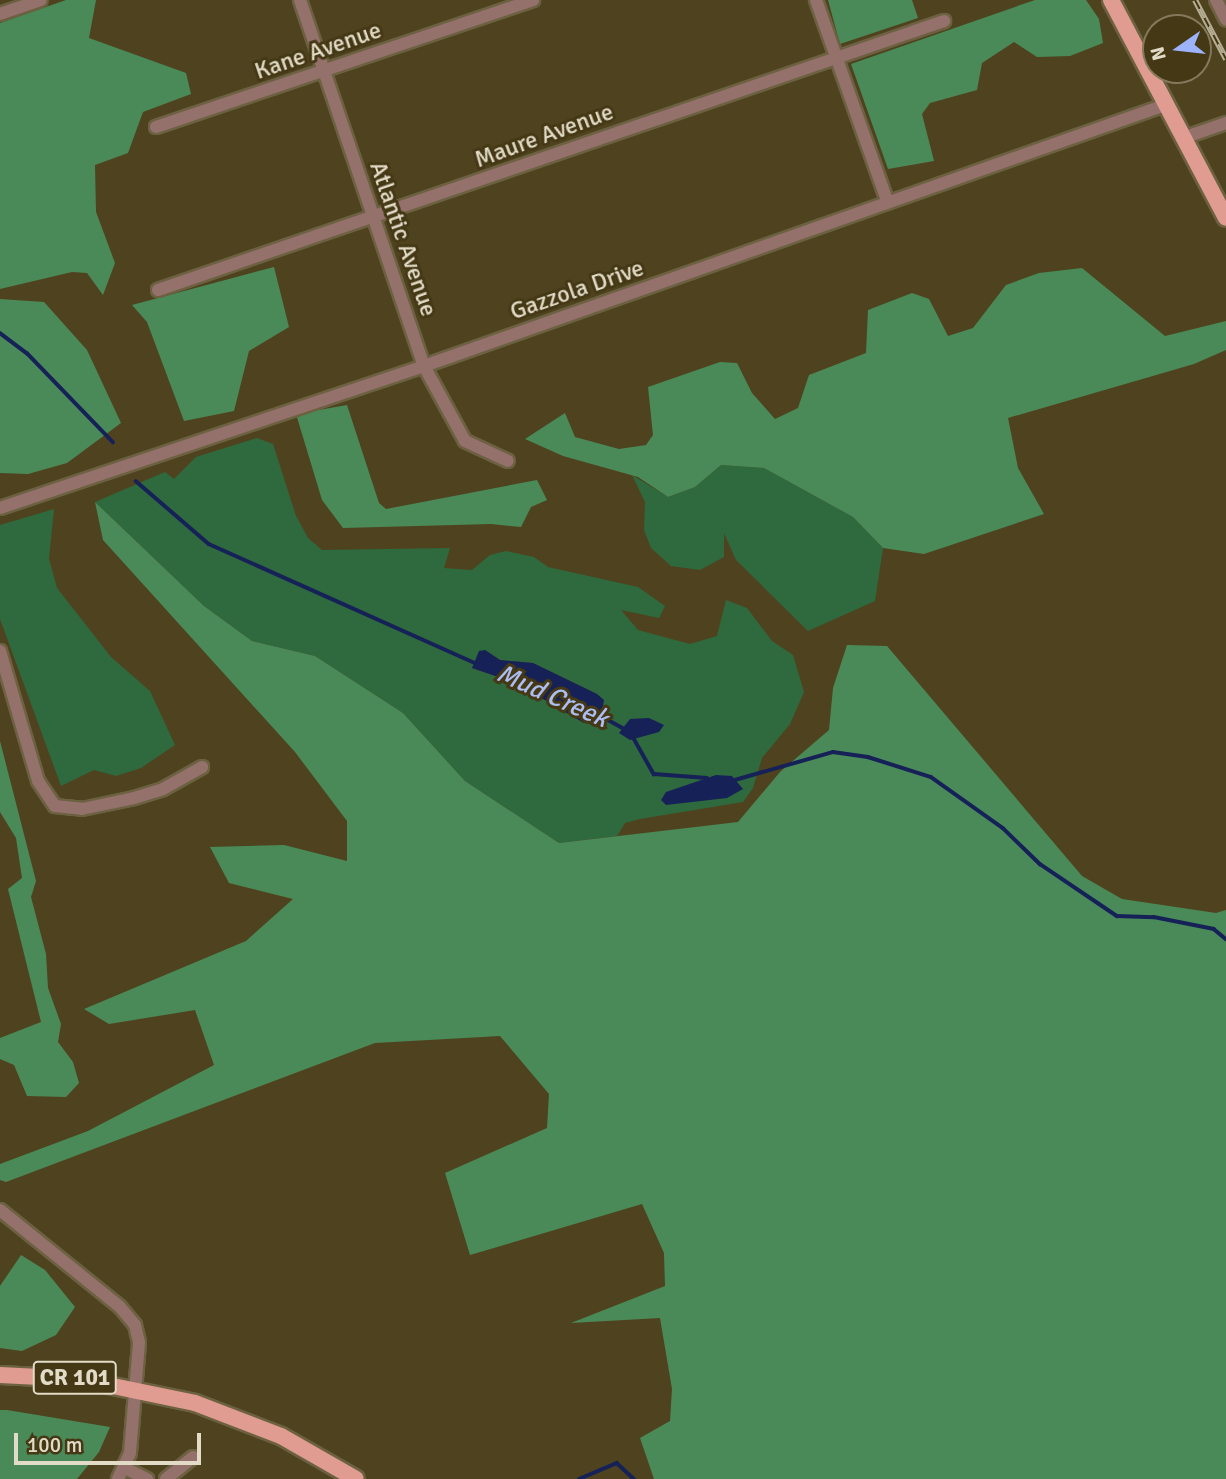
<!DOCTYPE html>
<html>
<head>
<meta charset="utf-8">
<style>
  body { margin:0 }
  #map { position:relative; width:1226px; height:1479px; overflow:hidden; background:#4f431f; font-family:Signika,sans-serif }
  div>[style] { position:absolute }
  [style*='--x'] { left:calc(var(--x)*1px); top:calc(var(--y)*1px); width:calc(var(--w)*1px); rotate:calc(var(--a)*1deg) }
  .green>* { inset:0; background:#2f693e }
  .forest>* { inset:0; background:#4a8a59 }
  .water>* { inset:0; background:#162158 }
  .stream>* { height:3.5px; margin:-1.75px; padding:0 1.75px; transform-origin:1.75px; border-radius:1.75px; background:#162158 }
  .roads { filter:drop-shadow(2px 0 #6c6141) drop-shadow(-2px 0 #6c6141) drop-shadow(0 2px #6c6141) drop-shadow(0 -2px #6c6141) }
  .minor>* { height:12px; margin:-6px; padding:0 6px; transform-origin:6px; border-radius:6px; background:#94716b }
  .major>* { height:16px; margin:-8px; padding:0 8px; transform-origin:8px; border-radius:8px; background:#e09c90 }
  .rail>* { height:6px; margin-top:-3px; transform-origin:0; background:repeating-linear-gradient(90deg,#453815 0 10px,#b6ae95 0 20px); box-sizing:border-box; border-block:2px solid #b6ae95 }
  span { translate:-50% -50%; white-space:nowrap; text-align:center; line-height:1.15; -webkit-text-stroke:6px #453815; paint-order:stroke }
  .shield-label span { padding:2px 5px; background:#453815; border:2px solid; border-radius:5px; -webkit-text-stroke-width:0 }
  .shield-label { font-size:23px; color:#e2dbc7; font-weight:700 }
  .street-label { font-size:24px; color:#e2dbc7 }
  .water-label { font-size:26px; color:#acbdf2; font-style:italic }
  .north { position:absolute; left:1142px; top:14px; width:70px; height:70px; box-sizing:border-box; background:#453815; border:2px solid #84795c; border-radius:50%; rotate:256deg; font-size:19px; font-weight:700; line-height:28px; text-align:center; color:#e2dbc7 }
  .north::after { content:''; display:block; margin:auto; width:24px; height:32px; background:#9db4fd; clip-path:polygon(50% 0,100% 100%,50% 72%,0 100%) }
  .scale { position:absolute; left:14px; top:1433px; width:187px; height:32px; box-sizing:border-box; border:4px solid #e2dbc7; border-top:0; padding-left:9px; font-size:21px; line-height:24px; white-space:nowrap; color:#e2dbc7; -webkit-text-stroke:5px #453815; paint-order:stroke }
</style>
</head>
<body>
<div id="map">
  <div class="green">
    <div style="clip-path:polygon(evenodd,257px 438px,273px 444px,296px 516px,308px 538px,322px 550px,450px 548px,444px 568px,472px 570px,490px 555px,506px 551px,534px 557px,548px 567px,638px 587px,665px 606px,659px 618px,621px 610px,638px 630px,690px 644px,717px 636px,726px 600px,747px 608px,772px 641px,793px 655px,804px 692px,790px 724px,762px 758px,753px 788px,743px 802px,640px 819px,625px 823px,617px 836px,559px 843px,465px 781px,403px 713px,315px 656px,252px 641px,204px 606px,95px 502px,165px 472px,174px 479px,196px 457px,257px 438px,485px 650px,500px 660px,533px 663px,597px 694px,584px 723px,516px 683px,472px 668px,485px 650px)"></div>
    <div style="clip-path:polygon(721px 465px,764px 468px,853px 517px,883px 548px,875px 601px,808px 631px,736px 560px,724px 533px,724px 557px,700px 570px,671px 566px,651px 548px,644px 530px,645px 502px,632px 475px,668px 497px,695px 487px)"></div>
    <div style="clip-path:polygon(54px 509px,49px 559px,57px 588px,111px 657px,150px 691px,175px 745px,141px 768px,116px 776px,94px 770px,61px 786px,0 619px,0 525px)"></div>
  </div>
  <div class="forest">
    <div style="clip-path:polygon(66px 0,96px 0,89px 38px,186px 73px,191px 94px,143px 112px,128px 153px,95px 165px,96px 212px,115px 263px,103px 295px,87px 273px,72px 272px,0 289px,0 23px)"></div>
    <div style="clip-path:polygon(828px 0,912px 0,918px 18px,840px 44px)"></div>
    <div style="clip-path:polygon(1035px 0,1086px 0,1099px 19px,1103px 43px,1070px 56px,1037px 57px,1014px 42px,982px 63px,977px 90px,930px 103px,922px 114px,934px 161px,888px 169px,851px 64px)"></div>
    <div style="clip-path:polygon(274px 267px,289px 327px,249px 351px,234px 411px,184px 421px,147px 322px,132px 305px)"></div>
    <div style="clip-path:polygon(1082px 268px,1165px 336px,1226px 321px,1226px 350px,1194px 364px,1008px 418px,1018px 468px,1044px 514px,924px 554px,883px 548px,853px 517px,764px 468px,721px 465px,695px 487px,668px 497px,638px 477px,563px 456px,525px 439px,565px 413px,575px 437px,619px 449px,646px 445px,653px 435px,648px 387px,720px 362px,737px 363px,752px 393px,775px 419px,798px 408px,809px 375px,866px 353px,868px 310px,912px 293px,929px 299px,948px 336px,973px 328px,1006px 285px,1039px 273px)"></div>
    <div style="clip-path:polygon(0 299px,44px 302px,87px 350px,121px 423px,67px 463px,28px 474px,0 473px)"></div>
    <div style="clip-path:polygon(347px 405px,379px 503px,386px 509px,537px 480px,547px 500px,531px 507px,521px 527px,491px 524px,343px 528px,322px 500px,296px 414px)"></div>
    <div style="clip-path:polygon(95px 502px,204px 606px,252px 641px,315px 656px,403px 713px,465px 781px,559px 843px,738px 822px,780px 772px,829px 730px,833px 688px,847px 645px,887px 646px,1082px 876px,1122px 899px,1216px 913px,1226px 910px,1226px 1479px,654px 1479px,640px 1438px,670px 1421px,672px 1389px,660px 1318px,571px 1323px,665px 1286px,664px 1253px,642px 1204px,470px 1255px,445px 1173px,547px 1128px,549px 1094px,500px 1036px,375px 1043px,6px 1182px,0 1180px,0 1164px,88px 1131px,214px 1065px,195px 1010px,109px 1024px,84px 1009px,246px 941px,293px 899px,229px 883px,210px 847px,284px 845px,347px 861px,347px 821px,295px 752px,103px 540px)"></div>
    <div style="clip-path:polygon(0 741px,36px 881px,31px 897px,46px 954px,48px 988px,61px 1024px,58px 1042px,73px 1062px,79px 1083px,66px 1097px,27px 1096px,14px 1065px,0 1059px,0 1038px,41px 1022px,8px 889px,22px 878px,16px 838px,0 812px)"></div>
    <div style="clip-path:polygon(21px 1255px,45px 1270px,75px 1307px,56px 1335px,22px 1351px,0 1348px,0 1286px)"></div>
    <div style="clip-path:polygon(0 1410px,7px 1410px,110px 1427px,99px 1452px,77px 1479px,0 1479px)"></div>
  </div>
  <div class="water">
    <div style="clip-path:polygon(485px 650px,500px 660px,533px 663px,597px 694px,604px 700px,602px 712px,584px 723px,516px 683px,472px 668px,479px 651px)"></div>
    <div style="clip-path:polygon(649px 718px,664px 725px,659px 732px,630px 740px,619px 733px,630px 719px)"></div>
    <div style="clip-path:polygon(716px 775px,732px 776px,743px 789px,727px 798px,666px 805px,661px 800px,666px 792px)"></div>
  </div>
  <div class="stream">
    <div style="--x:0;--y:333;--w:34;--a:37"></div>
    <div style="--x:27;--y:353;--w:124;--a:46"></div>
    <div style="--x:136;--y:481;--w:96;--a:40.8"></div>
    <div style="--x:209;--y:544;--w:294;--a:24.1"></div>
    <div style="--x:594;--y:712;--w:38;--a:29"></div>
    <div style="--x:632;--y:735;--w:45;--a:60.6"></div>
    <div style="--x:654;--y:774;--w:53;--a:4.3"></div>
    <div style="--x:735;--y:780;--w:102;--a:-15.9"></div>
    <div style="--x:833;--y:752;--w:35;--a:8"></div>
    <div style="--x:868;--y:757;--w:66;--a:17.6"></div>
    <div style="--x:931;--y:777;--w:88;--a:35.3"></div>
    <div style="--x:1003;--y:828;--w:52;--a:44.2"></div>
    <div style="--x:1040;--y:864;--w:93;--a:34"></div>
    <div style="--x:1117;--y:916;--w:37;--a:2"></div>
    <div style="--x:1154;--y:917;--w:61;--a:11.3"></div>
    <div style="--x:1214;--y:929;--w:16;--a:40"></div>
    <div style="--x:579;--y:1479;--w:41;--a:-22.8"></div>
    <div style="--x:617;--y:1463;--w:23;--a:43"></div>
  </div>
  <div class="roads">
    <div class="minor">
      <div style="--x:300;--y:0;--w:386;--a:71.3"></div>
      <div style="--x:424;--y:366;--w:85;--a:61.3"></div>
      <div style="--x:465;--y:441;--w:47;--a:24.9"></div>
      <div style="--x:816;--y:0;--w:215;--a:70.5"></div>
      <div style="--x:1216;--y:0;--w:22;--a:63"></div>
      <div style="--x:0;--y:14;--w:43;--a:-18.9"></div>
      <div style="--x:156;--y:127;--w:398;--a:-18.6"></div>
      <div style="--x:1183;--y:138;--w:46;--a:-19.2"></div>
      <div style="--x:158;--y:290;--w:831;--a:-18.89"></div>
      <div style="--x:0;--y:508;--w:447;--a:-18.5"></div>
      <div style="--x:424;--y:366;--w:786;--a:-19.4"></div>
      <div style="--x:0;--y:651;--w:135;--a:73.7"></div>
      <div style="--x:38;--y:781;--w:30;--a:56"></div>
      <div style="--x:55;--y:806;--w:27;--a:6"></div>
      <div style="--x:82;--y:809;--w:53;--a:-11.9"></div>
      <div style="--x:134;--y:798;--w:30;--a:-17"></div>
      <div style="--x:163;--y:789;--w:45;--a:-29.4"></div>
      <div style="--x:0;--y:1210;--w:154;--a:38.9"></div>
      <div style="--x:120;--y:1307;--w:23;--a:50"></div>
      <div style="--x:135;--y:1325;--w:18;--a:77"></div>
      <div style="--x:139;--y:1343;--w:110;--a:94.7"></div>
      <div style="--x:130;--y:1453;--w:29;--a:115"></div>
      <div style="--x:125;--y:1468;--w:25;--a:27"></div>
      <div style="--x:166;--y:1479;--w:35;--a:-39"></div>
    </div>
    <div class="major">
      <div style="--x:1111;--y:0;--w:246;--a:62.2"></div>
      <div style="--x:0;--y:1375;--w:79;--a:2.9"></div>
      <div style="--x:79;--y:1379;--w:118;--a:11.7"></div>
      <div style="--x:195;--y:1403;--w:92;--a:21"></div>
      <div style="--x:281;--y:1436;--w:86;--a:29.8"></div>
    </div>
  </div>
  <div class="rail">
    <div style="--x:1195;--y:0;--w:67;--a:62.3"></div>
  </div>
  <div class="shield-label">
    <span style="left:75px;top:1378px">CR 101</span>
  </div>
  <div class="street-label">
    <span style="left:318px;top:51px;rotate:-19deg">Kane Avenue</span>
    <span style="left:544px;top:136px;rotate:-20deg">Maure Avenue</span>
    <span style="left:403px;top:239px;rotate:71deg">Atlantic Avenue</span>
    <span style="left:577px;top:290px;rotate:-19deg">Gazzola Drive</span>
  </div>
  <div class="water-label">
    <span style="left:552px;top:697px;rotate:24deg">Mud Creek</span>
  </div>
  <div class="north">N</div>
  <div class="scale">100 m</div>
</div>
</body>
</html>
